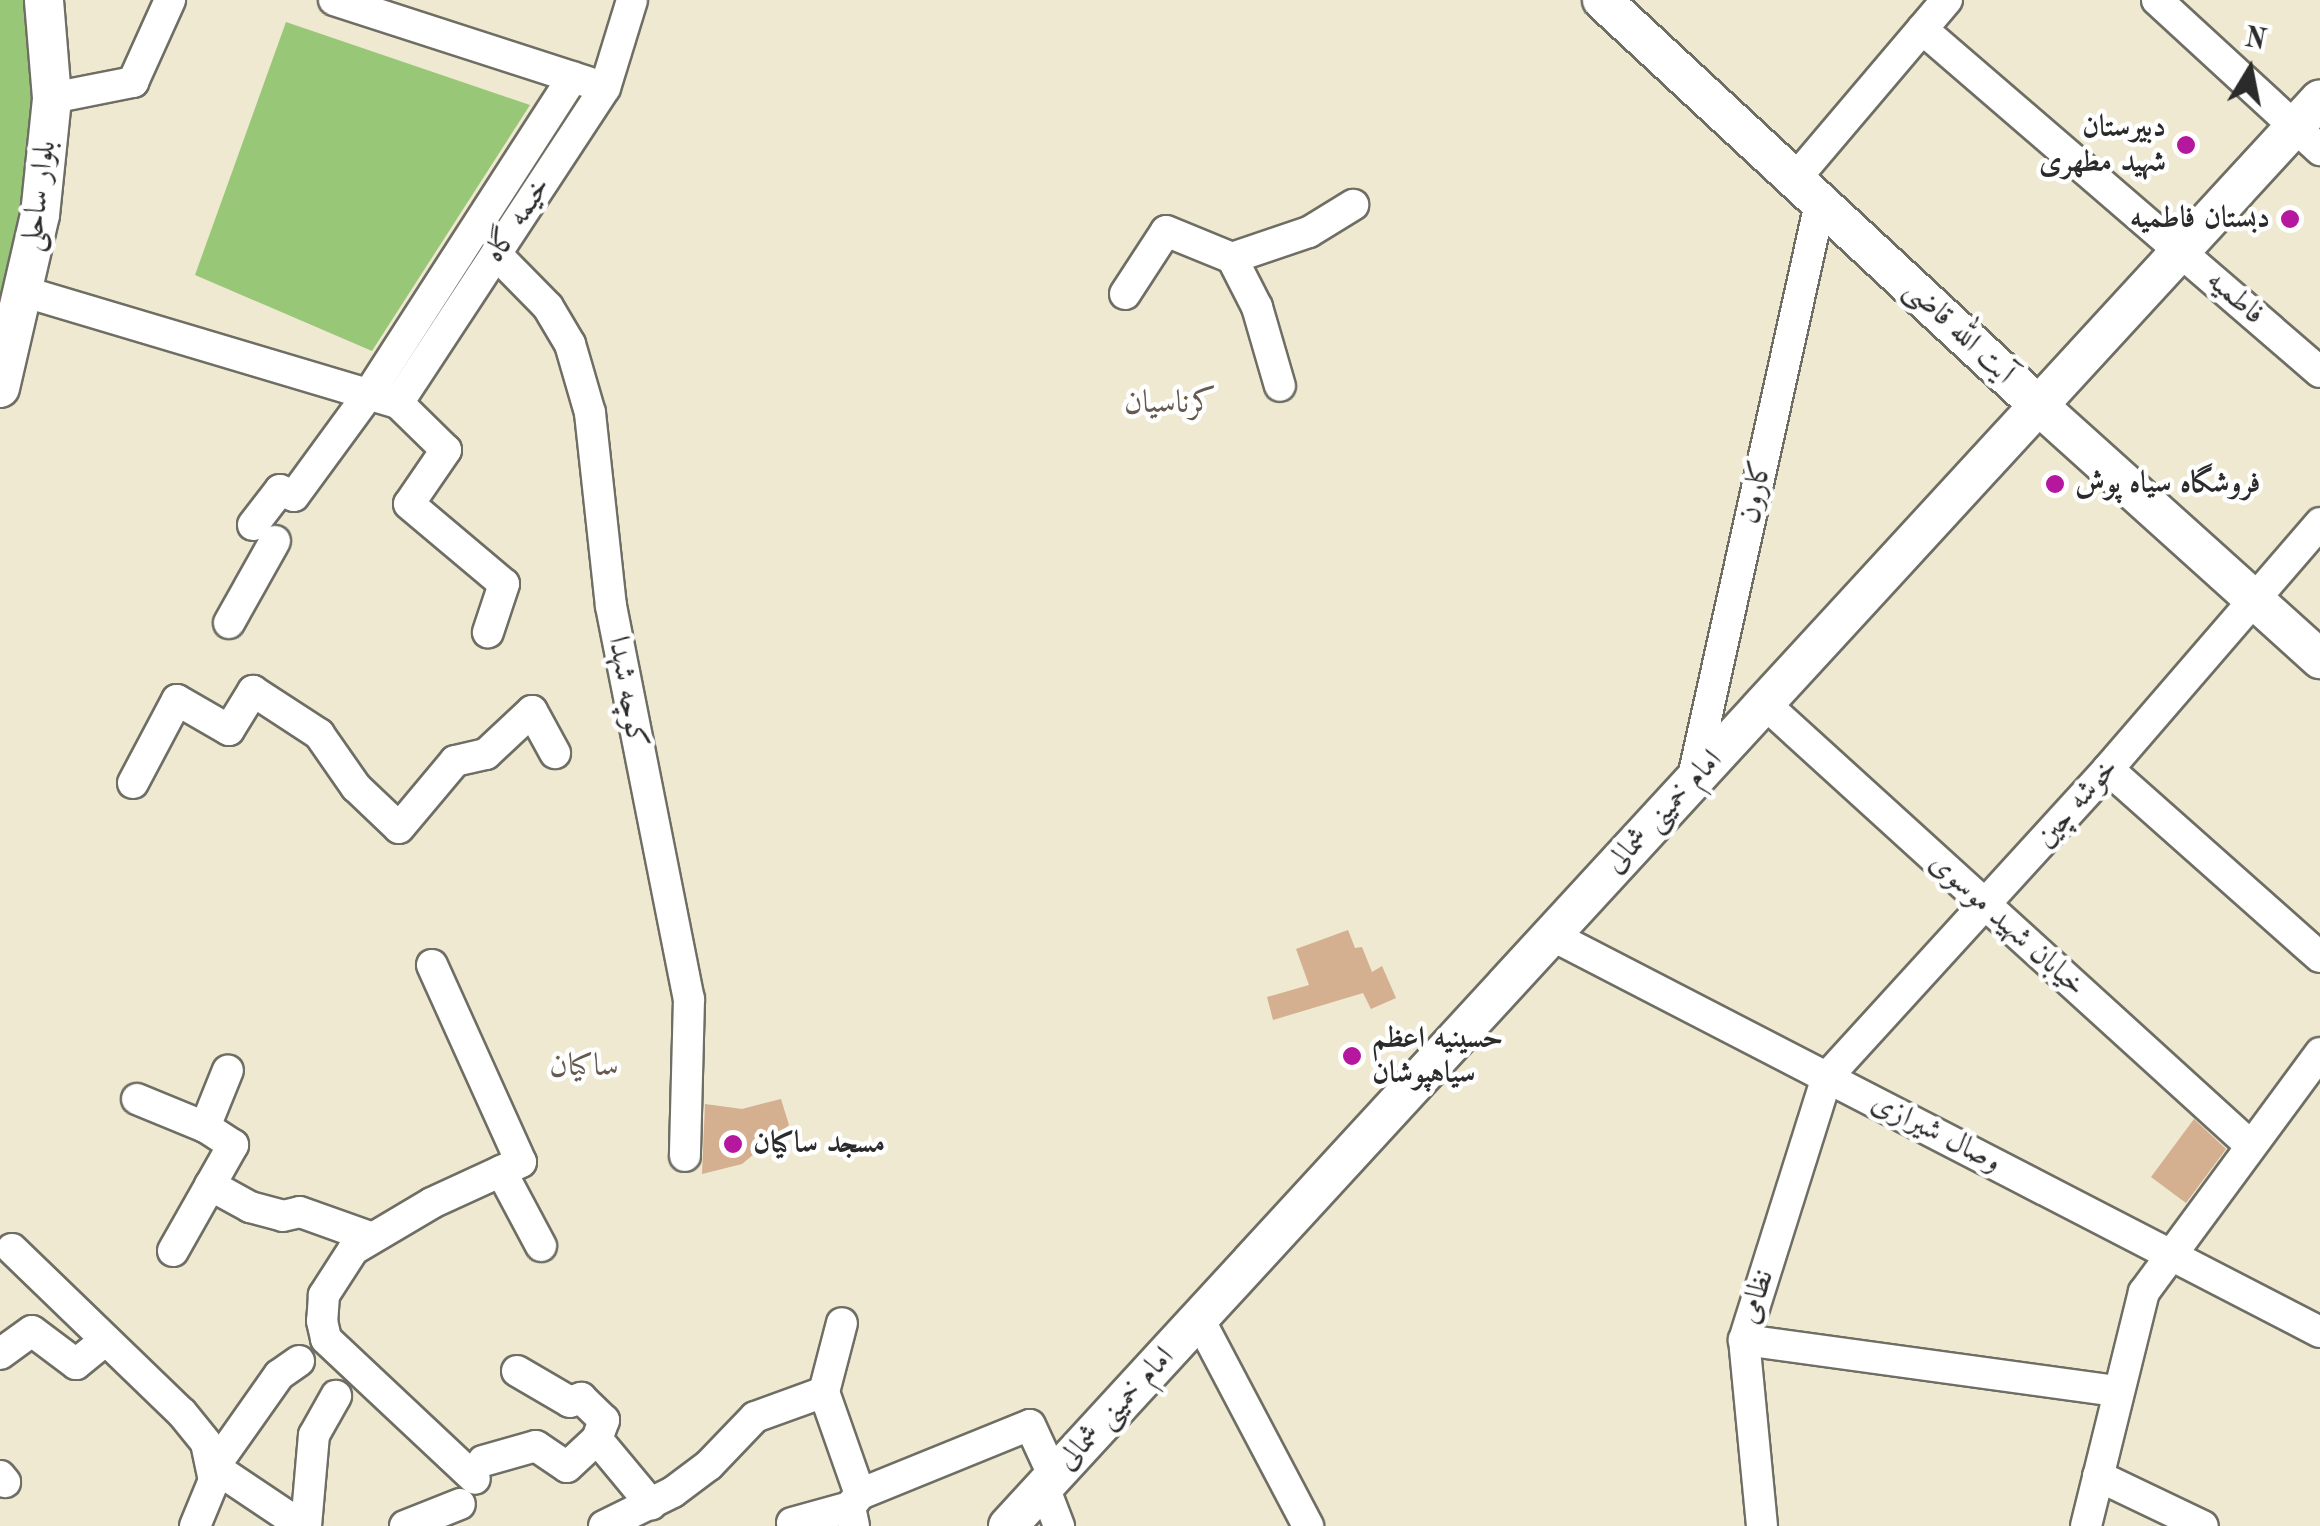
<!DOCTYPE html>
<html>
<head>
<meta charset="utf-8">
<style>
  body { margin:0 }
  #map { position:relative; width:2320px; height:1526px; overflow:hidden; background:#eee9d0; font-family:"Old Standard TT",Amiri,serif }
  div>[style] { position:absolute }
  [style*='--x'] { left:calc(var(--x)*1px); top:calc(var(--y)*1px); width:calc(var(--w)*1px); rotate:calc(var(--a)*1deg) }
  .green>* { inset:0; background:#98c877 }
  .building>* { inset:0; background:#d4af90 }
  .roads { filter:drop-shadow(2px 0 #6f6e65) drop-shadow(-2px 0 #6f6e65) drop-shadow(0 2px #6f6e65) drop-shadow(0 -2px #6f6e65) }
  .minor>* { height:30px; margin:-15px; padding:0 15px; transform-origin:15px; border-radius:15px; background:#fff }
  .major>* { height:38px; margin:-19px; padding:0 19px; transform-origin:19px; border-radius:19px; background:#fff }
  .dots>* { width:28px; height:28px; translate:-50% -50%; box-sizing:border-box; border:5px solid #fff; border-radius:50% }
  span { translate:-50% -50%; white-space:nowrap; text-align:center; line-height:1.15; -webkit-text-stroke:9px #fff; paint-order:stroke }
  .poi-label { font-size:30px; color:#2b2b2b; font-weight:700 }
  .right { translate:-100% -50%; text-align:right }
  .left { translate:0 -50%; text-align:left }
  .street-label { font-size:30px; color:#2b2b2b }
  .neighbourhood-label { font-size:32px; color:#66594e }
  .north { position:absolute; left:2200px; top:20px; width:100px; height:100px; -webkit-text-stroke:8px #fff; paint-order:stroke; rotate:10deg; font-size:28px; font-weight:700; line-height:40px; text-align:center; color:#2b2b2b }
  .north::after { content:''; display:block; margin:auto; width:35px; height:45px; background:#2b2b2b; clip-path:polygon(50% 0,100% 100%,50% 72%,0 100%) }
</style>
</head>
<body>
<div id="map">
  <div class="green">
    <div style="clip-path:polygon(0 0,30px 0,34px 100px,25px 199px,0 319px)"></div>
    <div style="clip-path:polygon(286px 22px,530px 105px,372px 351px,195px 275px)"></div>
  </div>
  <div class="building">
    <div style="clip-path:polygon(1348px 930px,1355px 948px,1362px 947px,1372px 972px,1382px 966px,1396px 998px,1371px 1009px,1363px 993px,1273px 1020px,1267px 997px,1309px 985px,1296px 949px)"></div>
    <div style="clip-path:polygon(781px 1099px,789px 1125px,742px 1164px,702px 1174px,705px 1104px,742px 1109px)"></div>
    <div style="clip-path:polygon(2194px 1119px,2226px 1149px,2186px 1203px,2151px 1177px)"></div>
  </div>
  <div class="roads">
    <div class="minor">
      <div style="--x:334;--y:0;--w:267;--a:17.9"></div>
      <div style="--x:2157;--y:0;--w:222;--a:42.6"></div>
      <div style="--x:1922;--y:29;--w:525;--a:40.76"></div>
      <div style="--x:52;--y:98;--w:83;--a:-11.2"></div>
      <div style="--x:133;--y:82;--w:90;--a:-65.7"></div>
      <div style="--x:1795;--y:179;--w:235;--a:-49.7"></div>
      <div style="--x:496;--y:254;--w:74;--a:45.5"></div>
      <div style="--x:548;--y:307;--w:43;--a:59.3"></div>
      <div style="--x:570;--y:344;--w:72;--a:73.8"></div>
      <div style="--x:590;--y:413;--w:194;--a:83.8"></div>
      <div style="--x:611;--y:606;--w:401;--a:78.8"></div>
      <div style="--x:689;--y:999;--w:157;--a:91.5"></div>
      <div style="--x:1232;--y:258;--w:81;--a:-18.7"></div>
      <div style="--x:1309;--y:232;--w:52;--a:-31.5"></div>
      <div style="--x:25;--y:292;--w:389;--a:16.6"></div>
      <div style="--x:398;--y:403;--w:67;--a:44.4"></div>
      <div style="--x:446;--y:450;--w:65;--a:124.4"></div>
      <div style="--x:409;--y:504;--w:124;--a:40.1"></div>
      <div style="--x:504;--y:584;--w:51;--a:108.4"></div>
      <div style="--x:1125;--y:294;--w:75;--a:-56.9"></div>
      <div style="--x:1166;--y:231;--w:71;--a:22.2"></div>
      <div style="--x:1232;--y:258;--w:55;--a:63"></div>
      <div style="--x:1257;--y:307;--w:82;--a:73.8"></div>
      <div style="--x:398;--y:403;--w:377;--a:-56.7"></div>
      <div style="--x:605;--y:88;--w:92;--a:-72.9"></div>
      <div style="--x:253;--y:525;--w:44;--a:-52.4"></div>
      <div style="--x:280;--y:490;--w:15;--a:23"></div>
      <div style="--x:294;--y:496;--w:125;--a:-53.8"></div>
      <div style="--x:368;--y:395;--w:378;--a:-57.2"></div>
      <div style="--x:229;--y:623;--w:94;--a:-60.7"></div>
      <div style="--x:1764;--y:703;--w:658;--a:42.29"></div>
      <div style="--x:2108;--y:769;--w:283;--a:41.6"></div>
      <div style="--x:1692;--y:782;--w:593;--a:-77.53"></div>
      <div style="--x:133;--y:783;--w:94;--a:-62.1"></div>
      <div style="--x:177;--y:700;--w:60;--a:30"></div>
      <div style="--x:229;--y:730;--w:46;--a:-58.4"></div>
      <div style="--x:253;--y:691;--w:79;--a:33.1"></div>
      <div style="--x:319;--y:734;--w:65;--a:55.1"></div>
      <div style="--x:356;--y:787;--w:59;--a:43.6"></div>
      <div style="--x:399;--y:828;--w:87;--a:-50.1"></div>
      <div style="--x:455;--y:761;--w:32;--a:-13"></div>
      <div style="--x:486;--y:754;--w:63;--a:-43.1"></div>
      <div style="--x:532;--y:711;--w:48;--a:61.3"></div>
      <div style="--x:1551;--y:935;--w:865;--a:27.31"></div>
      <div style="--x:432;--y:965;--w:216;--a:65.7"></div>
      <div style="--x:521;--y:1162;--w:98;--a:155.3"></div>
      <div style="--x:432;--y:1203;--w:92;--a:149.3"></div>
      <div style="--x:353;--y:1250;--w:54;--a:122.8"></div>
      <div style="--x:324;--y:1295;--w:26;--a:94"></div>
      <div style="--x:322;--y:1321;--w:18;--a:77"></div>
      <div style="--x:326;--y:1339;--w:204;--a:43.2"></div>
      <div style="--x:137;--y:1099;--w:74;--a:22.4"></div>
      <div style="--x:501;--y:1171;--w:85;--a:61.9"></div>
      <div style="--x:210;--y:1185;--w:46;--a:28.8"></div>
      <div style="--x:250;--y:1207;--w:34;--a:15"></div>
      <div style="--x:283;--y:1216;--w:17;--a:-13"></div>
      <div style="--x:300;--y:1212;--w:74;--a:19.7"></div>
      <div style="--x:12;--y:1249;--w:236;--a:44"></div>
      <div style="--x:182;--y:1413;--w:38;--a:51"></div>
      <div style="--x:206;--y:1443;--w:38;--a:78"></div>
      <div style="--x:214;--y:1480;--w:50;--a:112.4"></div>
      <div style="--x:173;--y:1251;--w:122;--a:-60.5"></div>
      <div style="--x:233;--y:1145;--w:33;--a:-147"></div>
      <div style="--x:205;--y:1127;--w:61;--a:-68"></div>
      <div style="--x:1199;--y:1319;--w:234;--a:62.2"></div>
      <div style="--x:1744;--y:1340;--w:376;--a:7.8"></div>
      <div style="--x:0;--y:1354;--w:39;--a:-36"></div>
      <div style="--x:32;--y:1331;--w:55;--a:36.9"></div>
      <div style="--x:76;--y:1364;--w:38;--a:-39"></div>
      <div style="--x:299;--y:1361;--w:24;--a:145"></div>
      <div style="--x:279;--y:1375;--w:113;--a:125.2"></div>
      <div style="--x:214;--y:1467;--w:106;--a:33.8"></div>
      <div style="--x:517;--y:1371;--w:61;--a:30.3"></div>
      <div style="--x:570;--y:1402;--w:12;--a:-20"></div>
      <div style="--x:581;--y:1398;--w:32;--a:44"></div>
      <div style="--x:604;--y:1420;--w:20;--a:110"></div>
      <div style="--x:824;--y:1392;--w:108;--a:70.6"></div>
      <div style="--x:860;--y:1494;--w:16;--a:128"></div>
      <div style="--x:850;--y:1507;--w:19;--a:78"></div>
      <div style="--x:483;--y:1461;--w:55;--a:-15.8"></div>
      <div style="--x:536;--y:1446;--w:37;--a:34"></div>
      <div style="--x:567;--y:1467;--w:41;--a:-43"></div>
      <div style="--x:597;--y:1439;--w:85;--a:50.3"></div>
      <div style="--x:0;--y:1476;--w:8;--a:50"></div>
      <div style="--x:2098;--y:1476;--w:116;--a:25.5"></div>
      <div style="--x:1044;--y:1487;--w:42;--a:69"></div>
      <div style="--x:860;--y:1494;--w:183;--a:-22.1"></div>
      <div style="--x:1030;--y:1425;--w:57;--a:65.2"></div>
      <div style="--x:792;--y:1523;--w:60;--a:-15.4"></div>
      <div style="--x:306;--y:1526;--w:91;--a:-85"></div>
      <div style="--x:314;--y:1435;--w:45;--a:-60.6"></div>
      <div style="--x:405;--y:1526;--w:59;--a:-21.8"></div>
      <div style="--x:604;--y:1526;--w:77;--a:-26.2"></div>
      <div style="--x:673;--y:1492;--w:45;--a:-36.9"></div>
      <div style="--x:709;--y:1465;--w:66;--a:-46.2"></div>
      <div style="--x:755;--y:1417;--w:73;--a:-19.9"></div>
      <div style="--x:824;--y:1392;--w:71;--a:-75.4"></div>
      <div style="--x:1762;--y:1526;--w:187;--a:-95.5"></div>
      <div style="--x:1744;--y:1340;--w:276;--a:-72.5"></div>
      <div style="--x:1827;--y:1077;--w:417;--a:-47.6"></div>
      <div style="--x:2108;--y:769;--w:325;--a:-49.2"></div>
      <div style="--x:2086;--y:1526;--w:241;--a:-76.1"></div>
      <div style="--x:2144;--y:1292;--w:297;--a:-53.6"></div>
    </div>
    <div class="major">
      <div style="--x:1602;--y:0;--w:595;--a:42.89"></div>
      <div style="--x:2038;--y:405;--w:380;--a:42"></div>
      <div style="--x:0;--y:388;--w:178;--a:-77"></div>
      <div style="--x:40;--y:215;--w:118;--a:-84.1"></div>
      <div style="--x:52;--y:98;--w:98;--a:-94.7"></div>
      <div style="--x:1008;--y:1526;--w:1938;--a:-47.4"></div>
    </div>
  </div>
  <div class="dots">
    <div style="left:2186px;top:145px;background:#b5179e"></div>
    <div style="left:2290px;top:219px;background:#b5179e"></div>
    <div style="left:2055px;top:484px;background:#b5179e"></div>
    <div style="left:1352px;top:1056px;background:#b5179e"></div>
    <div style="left:733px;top:1144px;background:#b5179e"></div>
  </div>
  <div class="poi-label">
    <span class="right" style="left:2166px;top:145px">دبیرستان<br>شهید مطهری</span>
    <span class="right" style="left:2270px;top:219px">دبستان فاطمیه</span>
    <span class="left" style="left:2075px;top:484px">فروشگاه سیاه پوش</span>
    <span class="left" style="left:1372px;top:1056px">حسینیه اعظم<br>سیاهپوشان</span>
    <span class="left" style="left:753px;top:1144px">مسجد ساکیان</span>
  </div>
  <div class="street-label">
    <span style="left:39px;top:196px;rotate:-82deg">بلوار ساحلی</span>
    <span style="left:518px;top:220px;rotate:-57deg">خیمه گاه</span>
    <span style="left:2235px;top:298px;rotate:41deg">فاطمیه</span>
    <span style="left:1959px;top:332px;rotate:43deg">آیت الله قاضی</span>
    <span style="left:1756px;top:492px;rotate:-78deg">کارون</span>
    <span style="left:627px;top:692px;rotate:80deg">کوچه شهدا</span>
    <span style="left:2077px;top:803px;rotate:-48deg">خوشه چین</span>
    <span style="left:1664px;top:812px;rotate:-47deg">امام خمینی شمالی</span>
    <span style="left:2007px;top:925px;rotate:42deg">خیابان شهید موسوی</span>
    <span style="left:1936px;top:1133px;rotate:27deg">وصال شیرازی</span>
    <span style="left:1757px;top:1297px;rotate:-73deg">نظامی</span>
    <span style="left:1116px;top:1409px;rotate:-47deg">امام خمینی شمالی</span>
  </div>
  <div class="neighbourhood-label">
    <span style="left:1170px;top:404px">کرناسیان</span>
    <span style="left:584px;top:1067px">ساکیان</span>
  </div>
  <div class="north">N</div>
</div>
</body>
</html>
